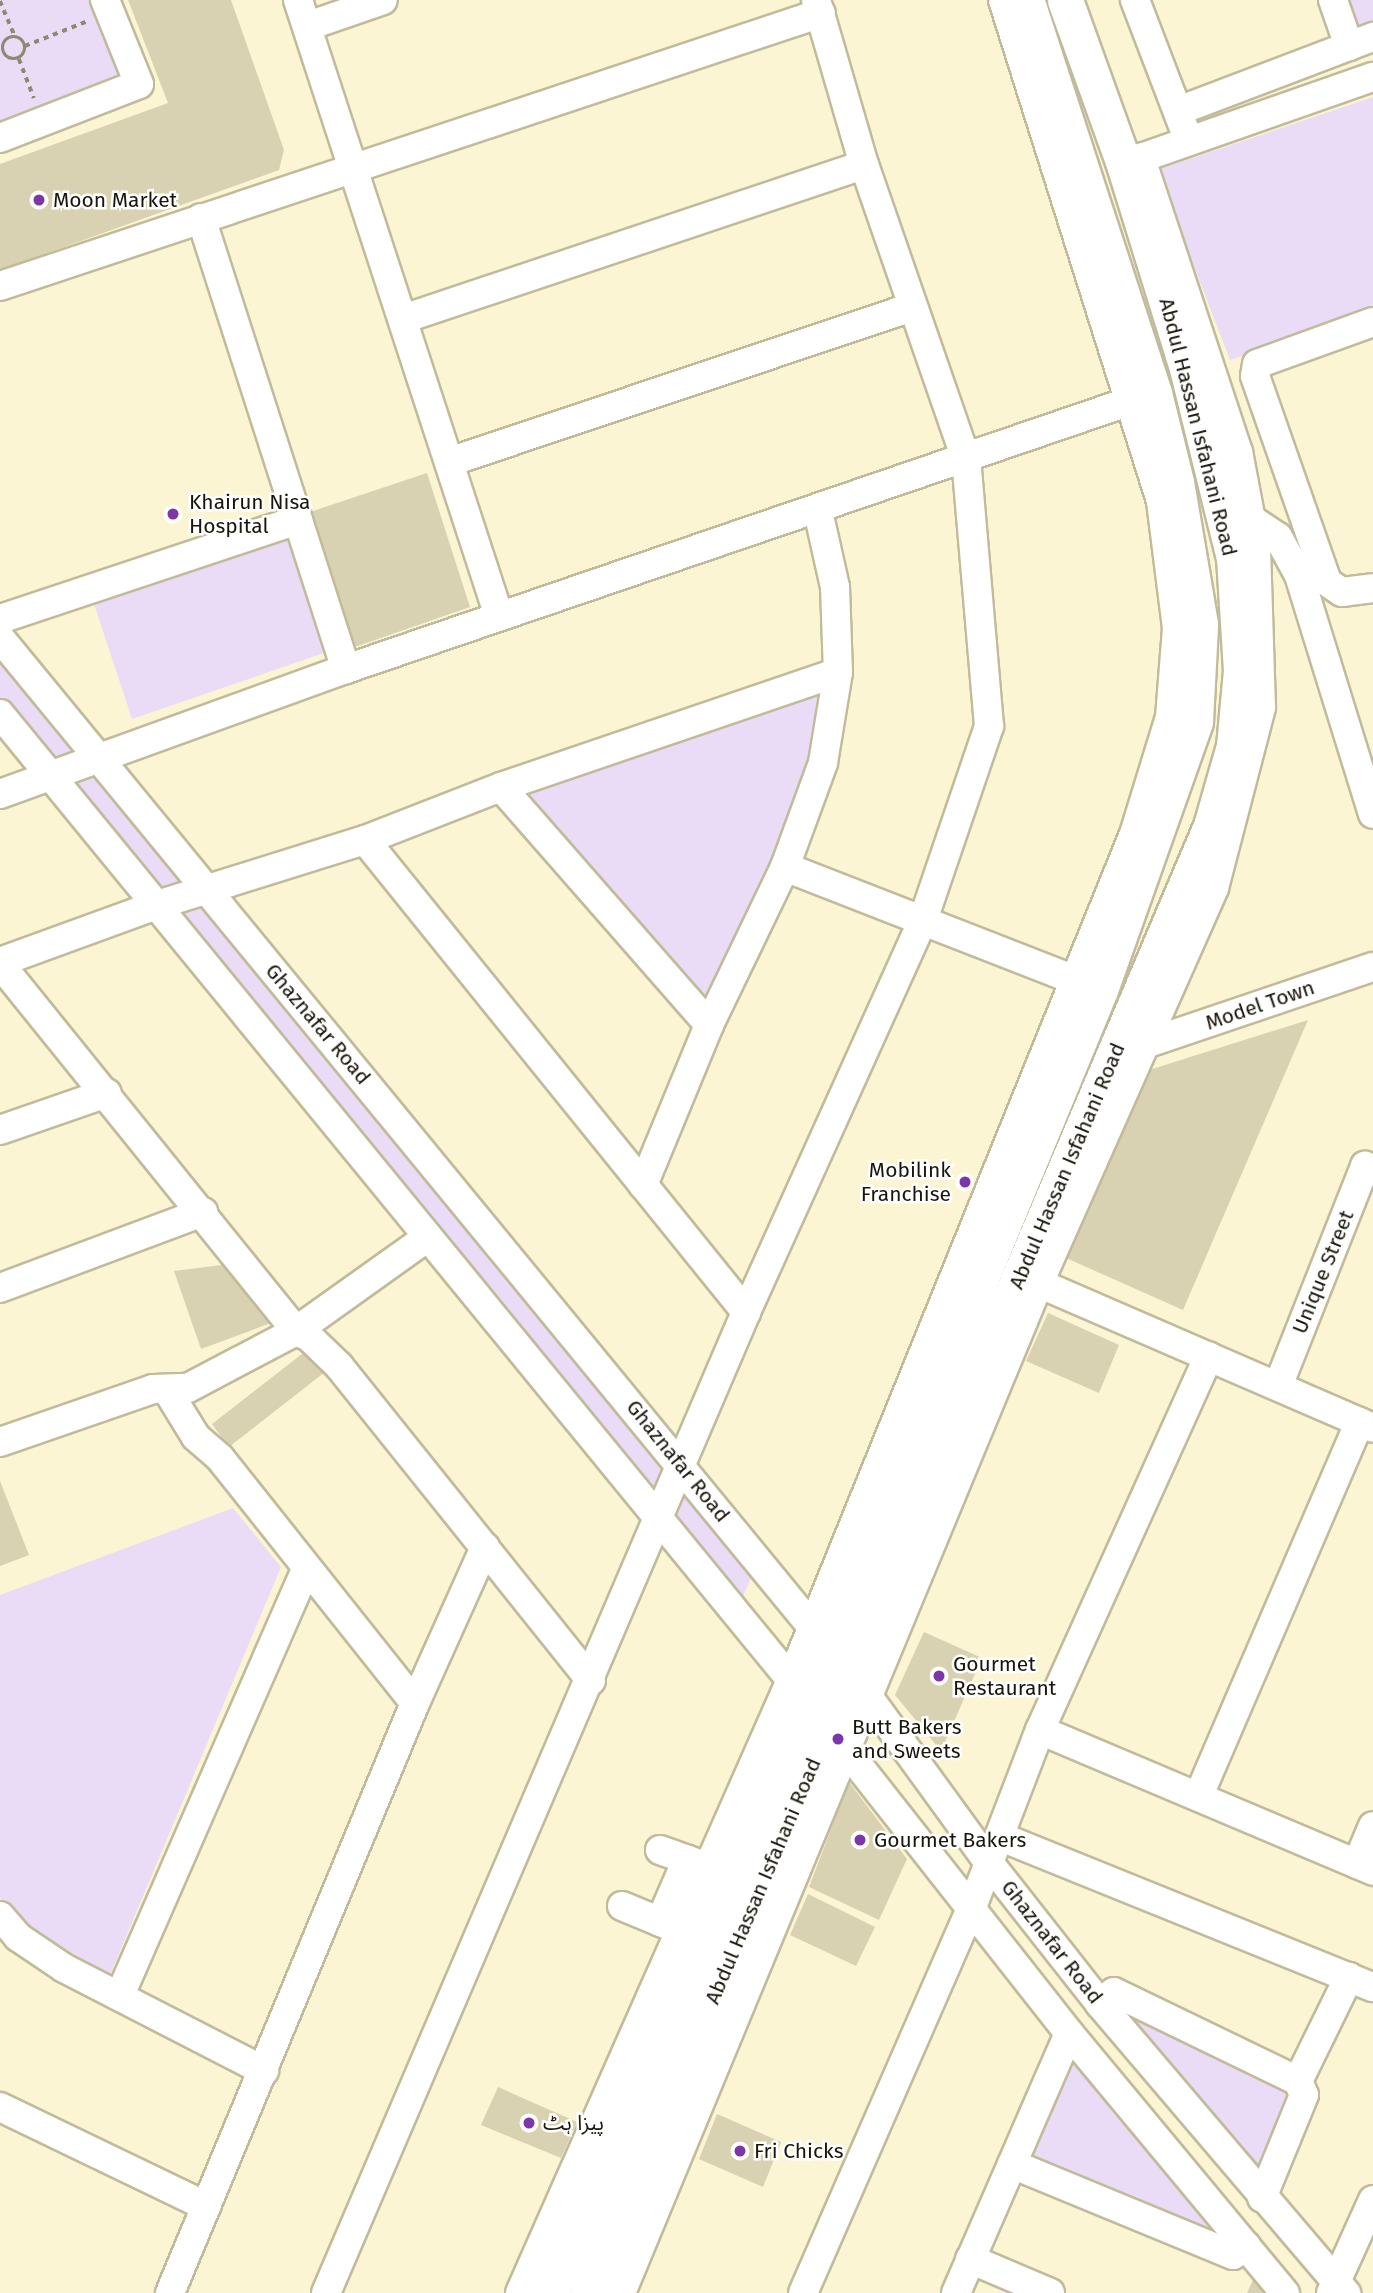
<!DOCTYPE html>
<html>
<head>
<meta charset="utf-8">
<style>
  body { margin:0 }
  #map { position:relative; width:1373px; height:2293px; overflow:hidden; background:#fbf5d3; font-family:"Fira Sans","Noto Sans Arabic",sans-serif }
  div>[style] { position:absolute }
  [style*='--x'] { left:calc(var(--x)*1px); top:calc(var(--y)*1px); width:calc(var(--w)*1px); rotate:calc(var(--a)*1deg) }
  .green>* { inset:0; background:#eadcf6 }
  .building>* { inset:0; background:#d9d2b2 }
  .path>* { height:3.5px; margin-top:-1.75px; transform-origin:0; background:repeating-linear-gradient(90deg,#8e8972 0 5px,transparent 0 10px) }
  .path>.ring { margin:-1.75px; padding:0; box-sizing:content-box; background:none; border:3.5px solid #8e8972; border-radius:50% }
  .roads { filter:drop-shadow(2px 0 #c1bb9b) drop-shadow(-2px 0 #c1bb9b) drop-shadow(0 2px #c1bb9b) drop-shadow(0 -2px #c1bb9b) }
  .minor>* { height:28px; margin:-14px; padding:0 14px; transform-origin:14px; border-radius:14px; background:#fff }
  .major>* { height:35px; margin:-17.5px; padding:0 17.5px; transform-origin:17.5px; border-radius:17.5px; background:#fff }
  .dots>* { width:19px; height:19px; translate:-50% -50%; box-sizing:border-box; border:4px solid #fff; border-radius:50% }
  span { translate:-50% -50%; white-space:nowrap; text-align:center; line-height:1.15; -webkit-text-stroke:5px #fff; paint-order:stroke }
  .poi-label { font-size:21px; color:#19160b }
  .left { translate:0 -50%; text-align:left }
  .right { translate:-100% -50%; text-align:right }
  .street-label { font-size:21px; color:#19160b }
</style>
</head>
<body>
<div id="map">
  <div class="green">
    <div style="clip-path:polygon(0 0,93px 0,126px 81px,0 128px)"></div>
    <div style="clip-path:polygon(1333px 0,1373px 0,1373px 37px,1349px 46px)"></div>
    <div style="clip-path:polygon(1373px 97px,1373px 313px,1230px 360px,1157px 170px)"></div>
    <div style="clip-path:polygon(287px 534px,327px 652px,132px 719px,92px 598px)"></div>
    <div style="clip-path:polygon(0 644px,759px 1561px,735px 1613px,0 712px)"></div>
    <div style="clip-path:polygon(838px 672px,823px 763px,709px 1025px,501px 787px)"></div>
    <div style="clip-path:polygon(233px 1508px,281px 1567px,110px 1975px,22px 1924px,0 1898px,0 1595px)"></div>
    <div style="clip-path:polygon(1114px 1996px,1299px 2092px,1266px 2177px)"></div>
    <div style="clip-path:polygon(1074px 2055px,1218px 2223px,1222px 2244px,1022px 2164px)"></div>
  </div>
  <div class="building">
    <div style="clip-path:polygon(128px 0,231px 0,284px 150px,279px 170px,0 270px,0 164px,168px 103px)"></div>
    <div style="clip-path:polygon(427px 473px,470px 607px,355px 647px,307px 513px)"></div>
    <div style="clip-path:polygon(1308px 1020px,1183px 1310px,1066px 1258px,1149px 1070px)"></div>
    <div style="clip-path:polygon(237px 1263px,282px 1319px,201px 1349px,174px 1271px)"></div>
    <div style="clip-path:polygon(1048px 1313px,1119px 1345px,1099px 1393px,1026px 1361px)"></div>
    <div style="clip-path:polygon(307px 1350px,325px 1372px,229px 1447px,212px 1424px)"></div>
    <div style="clip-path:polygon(0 1481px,29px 1555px,0 1566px)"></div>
    <div style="clip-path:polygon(924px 1632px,982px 1658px,941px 1751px,895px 1695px)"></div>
    <div style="clip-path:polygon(849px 1782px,907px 1859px,879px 1920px,809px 1887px)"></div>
    <div style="clip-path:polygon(808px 1894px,875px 1927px,856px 1966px,790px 1935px)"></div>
    <div style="clip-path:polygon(498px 2087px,577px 2122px,561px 2158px,481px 2125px)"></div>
    <div style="clip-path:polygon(717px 2114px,781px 2142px,763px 2187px,699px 2159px)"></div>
    <div style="clip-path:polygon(1253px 2280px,1266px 2293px,1247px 2293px)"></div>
  </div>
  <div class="path">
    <div style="--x:0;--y:1;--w:39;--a:67"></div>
    <div class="ring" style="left:3px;top:37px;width:18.5px;height:18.5px"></div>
    <div style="--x:25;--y:46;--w:68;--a:-21.6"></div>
    <div style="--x:19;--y:59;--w:42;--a:69"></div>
  </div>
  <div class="roads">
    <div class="minor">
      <div style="--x:298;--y:0;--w:648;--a:71.93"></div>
      <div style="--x:1135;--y:0;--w:137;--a:69.1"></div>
      <div style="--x:1333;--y:0;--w:49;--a:70.8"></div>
      <div style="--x:308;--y:26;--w:79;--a:-19.1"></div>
      <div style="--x:1178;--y:111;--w:209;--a:-20.8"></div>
      <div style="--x:0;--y:138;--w:149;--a:-21.2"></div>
      <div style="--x:139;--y:84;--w:91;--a:-112"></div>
      <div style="--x:1124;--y:164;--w:264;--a:-19.3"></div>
      <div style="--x:201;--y:218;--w:474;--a:72.2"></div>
      <div style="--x:0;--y:286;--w:865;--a:-18.39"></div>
      <div style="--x:403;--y:319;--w:486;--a:-18.5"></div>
      <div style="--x:1373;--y:322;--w:123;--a:160.1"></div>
      <div style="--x:1257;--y:364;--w:12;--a:99"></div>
      <div style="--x:1255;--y:376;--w:218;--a:70.7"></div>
      <div style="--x:1327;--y:582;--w:18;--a:34"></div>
      <div style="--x:1342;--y:592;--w:31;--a:-7"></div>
      <div style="--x:449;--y:462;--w:489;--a:-18.5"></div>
      <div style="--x:818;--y:511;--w:78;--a:77.4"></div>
      <div style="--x:835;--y:587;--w:85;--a:88"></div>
      <div style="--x:1251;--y:519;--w:32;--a:34"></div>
      <div style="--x:1278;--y:537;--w:43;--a:61.1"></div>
      <div style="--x:1299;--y:575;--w:250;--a:72.8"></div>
      <div style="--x:0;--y:619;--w:314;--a:-18.4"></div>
      <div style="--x:0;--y:638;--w:1295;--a:50.61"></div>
      <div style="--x:0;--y:714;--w:1263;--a:50.69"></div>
      <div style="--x:501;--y:787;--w:316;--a:48.8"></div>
      <div style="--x:0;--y:794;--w:368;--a:-19.9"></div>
      <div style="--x:346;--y:669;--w:851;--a:-18.86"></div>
      <div style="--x:365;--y:840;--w:607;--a:51.09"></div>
      <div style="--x:785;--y:867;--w:327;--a:21.3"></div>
      <div style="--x:0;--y:962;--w:167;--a:-20"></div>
      <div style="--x:157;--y:905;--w:218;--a:-17.4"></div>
      <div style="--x:365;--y:840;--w:146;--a:-21.3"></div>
      <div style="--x:501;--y:787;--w:356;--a:-18.8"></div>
      <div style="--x:838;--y:672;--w:92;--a:99.4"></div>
      <div style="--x:823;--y:763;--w:111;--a:110.1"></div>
      <div style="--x:785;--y:867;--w:175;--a:115.7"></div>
      <div style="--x:709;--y:1025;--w:173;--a:112.4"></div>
      <div style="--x:0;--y:964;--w:471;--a:51.1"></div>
      <div style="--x:296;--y:1331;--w:14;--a:25"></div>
      <div style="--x:309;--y:1337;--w:42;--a:44"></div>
      <div style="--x:339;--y:1366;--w:403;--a:51.3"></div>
      <div style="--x:1148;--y:1043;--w:237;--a:-18.7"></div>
      <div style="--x:0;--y:1130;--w:113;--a:-19.1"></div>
      <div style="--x:1022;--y:1276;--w:382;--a:23.4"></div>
      <div style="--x:0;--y:1288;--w:217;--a:-20.5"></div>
      <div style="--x:1278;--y:1386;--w:237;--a:-68.4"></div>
      <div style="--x:1365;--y:1166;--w:9;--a:21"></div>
      <div style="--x:167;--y:1390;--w:55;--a:58.3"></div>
      <div style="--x:196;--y:1437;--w:32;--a:41"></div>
      <div style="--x:220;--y:1458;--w:313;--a:51.5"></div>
      <div style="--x:0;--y:1442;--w:162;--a:-19.1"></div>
      <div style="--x:153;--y:1389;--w:35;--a:-2"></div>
      <div style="--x:188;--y:1388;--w:122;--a:-27.8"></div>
      <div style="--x:296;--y:1331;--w:162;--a:-35.5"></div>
      <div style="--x:859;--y:1684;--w:223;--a:54"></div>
      <div style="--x:990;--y:1864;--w:178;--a:51.8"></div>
      <div style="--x:1100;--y:2004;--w:380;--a:49.6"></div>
      <div style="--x:1040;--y:1730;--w:362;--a:22.9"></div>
      <div style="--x:836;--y:1737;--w:377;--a:51.8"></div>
      <div style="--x:1069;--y:2033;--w:338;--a:50.3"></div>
      <div style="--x:1199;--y:1795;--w:406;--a:-66.7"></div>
      <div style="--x:1001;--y:1837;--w:401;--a:22"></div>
      <div style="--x:660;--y:1850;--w:71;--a:19.7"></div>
      <div style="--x:1357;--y:1864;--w:41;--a:-67.2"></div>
      <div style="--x:622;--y:1906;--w:81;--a:22.5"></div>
      <div style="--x:0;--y:1916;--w:28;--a:49"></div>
      <div style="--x:18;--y:1937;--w:55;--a:34"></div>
      <div style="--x:64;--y:1968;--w:225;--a:27.2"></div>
      <div style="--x:660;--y:1922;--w:68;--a:-66.5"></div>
      <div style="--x:120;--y:1995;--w:465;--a:-66.4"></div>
      <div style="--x:1100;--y:2004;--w:18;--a:-41"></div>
      <div style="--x:1114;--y:1992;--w:204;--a:25.8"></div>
      <div style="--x:1298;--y:2081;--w:15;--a:67"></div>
      <div style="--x:1304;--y:2095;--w:111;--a:112.2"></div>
      <div style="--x:1298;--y:2081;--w:116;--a:-63.9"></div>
      <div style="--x:0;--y:2107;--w:229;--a:25.7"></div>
      <div style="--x:1012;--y:2164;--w:239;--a:22.4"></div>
      <div style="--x:1233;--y:2255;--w:16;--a:-35"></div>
      <div style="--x:970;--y:2259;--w:87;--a:23"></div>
      <div style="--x:170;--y:2293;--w:639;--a:-67.45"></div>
      <div style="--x:415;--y:1703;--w:171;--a:-65.8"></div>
      <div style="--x:326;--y:2293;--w:1067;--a:-66.82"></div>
      <div style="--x:746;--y:1312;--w:430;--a:-65.7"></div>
      <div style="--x:923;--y:920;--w:205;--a:-71.2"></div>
      <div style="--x:989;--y:726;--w:268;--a:-94.9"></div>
      <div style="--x:966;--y:459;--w:311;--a:-109.1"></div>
      <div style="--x:864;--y:165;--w:172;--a:-106.2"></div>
      <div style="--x:520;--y:2293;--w:670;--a:-66.15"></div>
      <div style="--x:791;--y:1680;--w:913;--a:-67.93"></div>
      <div style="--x:1134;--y:834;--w:122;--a:-72.9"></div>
      <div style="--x:1170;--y:717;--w:89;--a:-85.5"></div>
      <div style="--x:1177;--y:628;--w:128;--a:-97.2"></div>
      <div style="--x:1161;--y:501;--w:525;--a:-107.5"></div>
      <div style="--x:621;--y:2293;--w:1093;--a:-67.52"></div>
      <div style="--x:1039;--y:1283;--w:432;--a:-66.1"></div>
      <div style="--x:1214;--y:888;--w:187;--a:-75.4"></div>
      <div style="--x:1261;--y:707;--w:160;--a:-91.8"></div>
      <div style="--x:1256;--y:547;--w:97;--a:-100.7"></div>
      <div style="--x:1238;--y:452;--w:310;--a:-108.3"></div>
      <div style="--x:803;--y:2293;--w:421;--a:-66.4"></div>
      <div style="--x:972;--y:1907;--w:190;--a:-69"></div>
      <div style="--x:1040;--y:1730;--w:410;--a:-65.7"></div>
      <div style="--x:956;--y:2293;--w:283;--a:-66.5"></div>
      <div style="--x:1331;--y:2293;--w:102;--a:-65.7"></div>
    </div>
    <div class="major">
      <div style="--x:551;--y:2293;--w:646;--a:-66.65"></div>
      <div style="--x:807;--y:1700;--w:768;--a:-67.58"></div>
      <div style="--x:1100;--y:990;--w:285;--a:-70.5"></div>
      <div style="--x:1195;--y:721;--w:97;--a:-87"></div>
      <div style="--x:1200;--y:624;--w:144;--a:-99.6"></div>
      <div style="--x:1176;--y:482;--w:92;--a:-103.9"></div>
      <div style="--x:1154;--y:393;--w:413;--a:-108"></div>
      <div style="--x:588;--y:2293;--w:1594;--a:-66.99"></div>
      <div style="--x:1211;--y:826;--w:83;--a:-74"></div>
      <div style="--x:1234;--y:746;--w:75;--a:-84.7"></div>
      <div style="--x:1241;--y:671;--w:113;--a:-93.5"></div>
      <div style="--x:1234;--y:558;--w:196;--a:-103.9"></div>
      <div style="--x:1187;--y:368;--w:214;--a:-107.2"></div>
      <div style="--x:1124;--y:164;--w:174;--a:-109.8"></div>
    </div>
  </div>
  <div class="dots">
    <div style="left:39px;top:200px;background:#7d36a9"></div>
    <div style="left:173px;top:514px;background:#7d36a9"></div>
    <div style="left:965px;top:1182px;background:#7d36a9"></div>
    <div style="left:939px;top:1676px;background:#7d36a9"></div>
    <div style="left:838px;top:1739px;background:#7d36a9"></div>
    <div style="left:860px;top:1840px;background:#7d36a9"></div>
    <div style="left:529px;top:2123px;background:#7d36a9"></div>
    <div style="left:740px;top:2151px;background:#7d36a9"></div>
  </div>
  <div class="poi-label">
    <span class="left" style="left:53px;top:200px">Moon Market</span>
    <span class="left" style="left:189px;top:514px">Khairun Nisa<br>Hospital</span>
    <span class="right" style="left:951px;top:1182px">Mobilink<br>Franchise</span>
    <span class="left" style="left:953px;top:1676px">Gourmet<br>Restaurant</span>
    <span class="left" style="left:852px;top:1739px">Butt Bakers<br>and Sweets</span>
    <span class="left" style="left:874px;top:1840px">Gourmet Bakers</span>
    <span class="left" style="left:543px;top:2123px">پیزا ہٹ</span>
    <span class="left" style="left:754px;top:2151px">Fri Chicks</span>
  </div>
  <div class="street-label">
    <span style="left:1198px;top:427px;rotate:76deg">Abdul Hassan Isfahani Road</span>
    <span style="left:1260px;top:1005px;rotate:-19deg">Model Town</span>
    <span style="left:318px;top:1024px;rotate:50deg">Ghaznafar Road</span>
    <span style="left:1067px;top:1166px;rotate:-67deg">Abdul Hassan Isfahani Road</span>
    <span style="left:1323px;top:1272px;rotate:-68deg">Unique Street</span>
    <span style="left:678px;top:1461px;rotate:51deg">Ghaznafar Road</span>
    <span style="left:763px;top:1881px;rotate:-67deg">Abdul Hassan Isfahani Road</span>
    <span style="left:1052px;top:1942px;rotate:52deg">Ghaznafar Road</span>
  </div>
</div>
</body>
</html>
